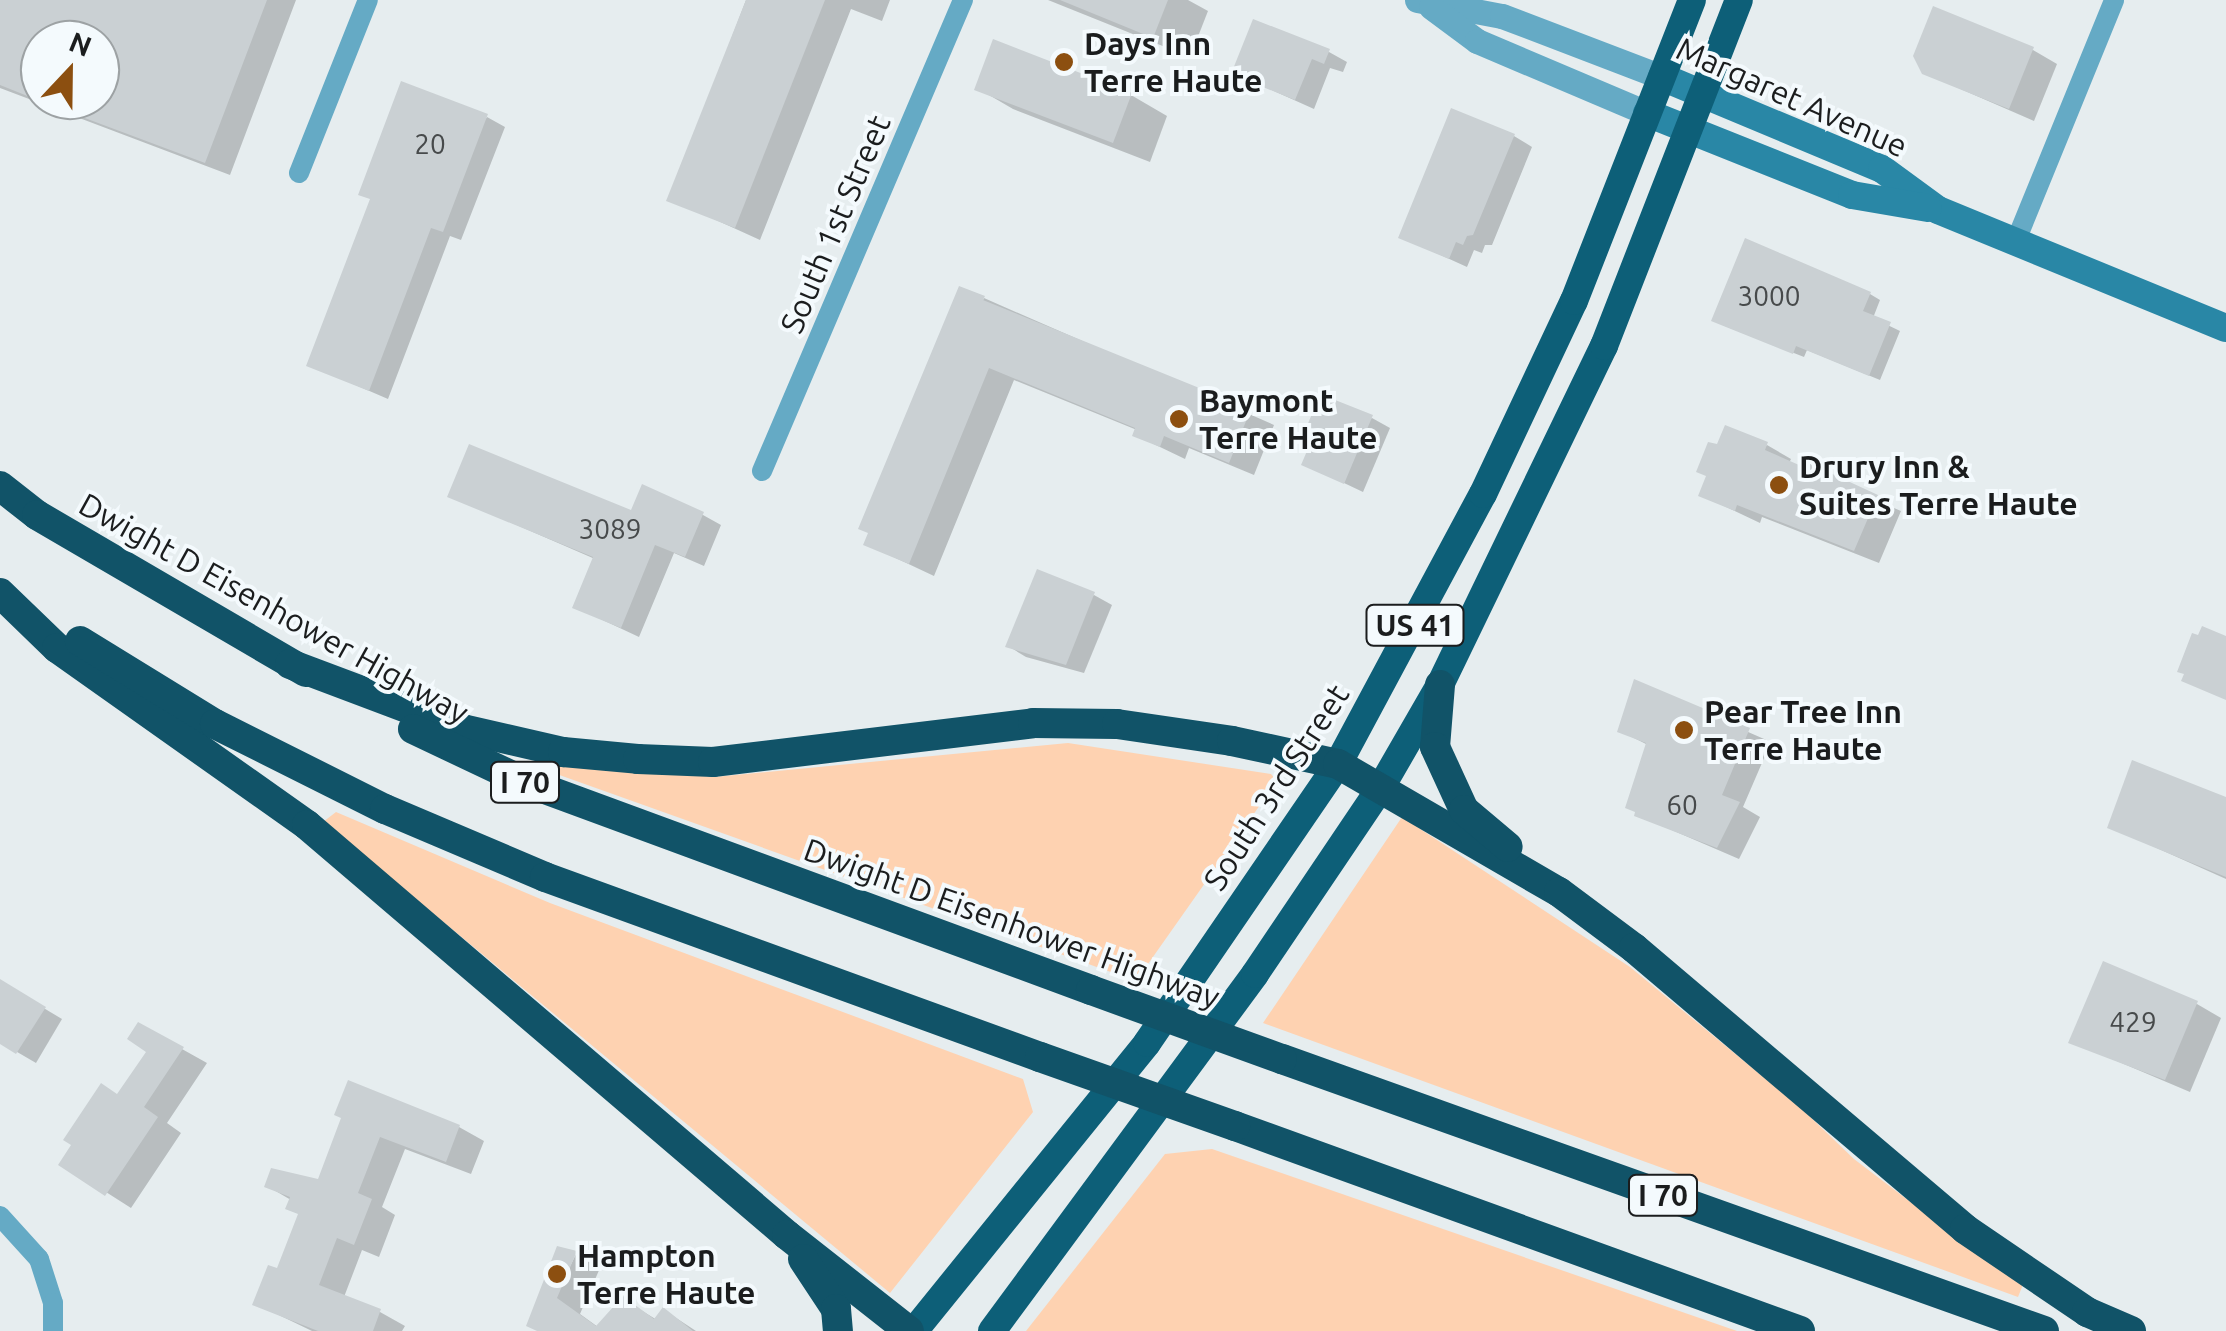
<!DOCTYPE html>
<html>
<head>
<meta charset="utf-8">
<style>
  body { margin:0 }
  #map { position:relative; width:2226px; height:1331px; overflow:hidden; background:#e6edef; font-family:Ubuntu,sans-serif }
  div>[style] { position:absolute }
  [style*='--x'] { left:calc(var(--x)*1px); top:calc(var(--y)*1px); width:calc(var(--w)*1px); rotate:calc(var(--a)*1deg) }
  .green>* { inset:0; background:#fed2b1 }
  .shadow>* { inset:0; background:#0003 }
  .building>* { inset:0; background:#cad0d3 }
  .minor>* { height:20px; margin:-10px; padding:0 10px; transform-origin:10px; border-radius:10px; background:#65aac5 }
  .tertiary>* { height:25px; margin:-12.5px; padding:0 12.5px; transform-origin:12.5px; border-radius:12.5px; background:#65aac5 }
  .secondary>* { height:28px; margin:-14px; padding:0 14px; transform-origin:14px; border-radius:14px; background:#2987a6 }
  .trunk>* { height:28px; margin:-14px; padding:0 14px; transform-origin:14px; border-radius:14px; background:#0d5f78 }
  .motorway>* { height:30px; margin:-15px; padding:0 15px; transform-origin:15px; border-radius:15px; background:#115368 }
  .motorway-bridge>* { height:30px; margin:-15px; padding:0 15px; transform-origin:15px; border-radius:15px; background:#115368 }
  .dots>* { width:28px; height:28px; translate:-50% -50%; box-sizing:border-box; border:5px solid #f4fafd; border-radius:50% }
  span { translate:-50% -50%; white-space:nowrap; text-align:center; line-height:1.15; -webkit-text-stroke:8px #f4fafd; paint-order:stroke }
  .number-label { font-size:28px; color:#474a4b }
  .number-label span { -webkit-text-stroke-width:0 }
  .shield-label span { padding:2px 8px; background:#f4fafd; border:2px solid; border-radius:8px; -webkit-text-stroke-width:0 }
  .shield-label { font-size:30px; color:#1b1d1e; font-weight:700 }
  .poi-label { font-size:32px; color:#1b1d1e; font-weight:700 }
  .left { translate:0 -50%; text-align:left }
  .street-label { font-size:32px; color:#1b1d1e }
  .north { position:absolute; left:20px; top:20px; width:100px; height:100px; box-sizing:border-box; background:#f4fafd; border:2px solid #9da2a4; border-radius:50%; rotate:22deg; font-size:28px; font-weight:700; line-height:40px; text-align:center; color:#1b1d1e }
  .north::after { content:''; display:block; margin:auto; width:35px; height:45px; background:#8c4f10; clip-path:polygon(50% 0,100% 100%,50% 72%,0 100%) }
</style>
</head>
<body>
<div id="map">
  <div class="green">
    <div style="clip-path:polygon(1068px 743px,1271px 774px,1277px 781px,1136px 981px,537px 767px,539px 760px,714px 777px)"></div>
    <div style="clip-path:polygon(336px 812px,550px 903px,1023px 1079px,1033px 1112px,890px 1293px,323px 822px)"></div>
    <div style="clip-path:polygon(1402px 817px,1630px 967px,1802px 1109px,1854px 1159px,1997px 1268px,2024px 1282px,2018px 1297px,1263px 1023px)"></div>
    <div style="clip-path:polygon(1212px 1149px,1737px 1331px,1026px 1331px,1165px 1154px)"></div>
  </div>
  <div class="shadow">
    <div style="clip-path:polygon(evenodd,0 0,296px 0,230px 175px,0 88px,0 0,40px 40px,100px 40px,100px 100px,40px 100px,40px 40px)"></div>
    <div style="clip-path:polygon(746px 0,890px 0,882px 21px,851px 9px,760px 240px,670px 199px)"></div>
    <div style="clip-path:polygon(1048px 0,1188px 0,1208px 11px,1190px 57px)"></div>
    <div style="clip-path:polygon(994px 43px,1131px 95px,1167px 116px,1150px 162px,1013px 109px,977px 88px)"></div>
    <div style="clip-path:polygon(2033px 50px,2057px 64px,2034px 121px,1924px 73px)"></div>
    <div style="clip-path:polygon(1329px 52px,1347px 62px,1343px 72px,1330px 68px,1314px 109px,1234px 73px)"></div>
    <div style="clip-path:polygon(487px 117px,505px 127px,461px 240px,450px 236px,388px 399px,309px 365px)"></div>
    <div style="clip-path:polygon(1514px 136px,1532px 147px,1492px 245px,1485px 245px,1482px 253px,1474px 250px,1467px 267px,1401px 237px)"></div>
    <div style="clip-path:polygon(1870px 294px,1880px 300px,1873px 318px,1900px 331px,1880px 380px,1807px 350px,1804px 357px,1725px 326px)"></div>
    <div style="clip-path:polygon(984px 298px,1274px 425px,1254px 475px,1189px 448px,1185px 459px,1135px 435px,1137px 430px,1014px 380px,934px 576px,866px 544px)"></div>
    <div style="clip-path:polygon(1372px 418px,1390px 428px,1363px 492px,1304px 464px)"></div>
    <div style="clip-path:polygon(1767px 445px,1791px 459px,1789px 463px,1901px 511px,1879px 563px,1762px 517px,1760px 523px,1701px 495px)"></div>
    <div style="clip-path:polygon(450px 496px,632px 514px,703px 515px,721px 525px,704px 566px,674px 553px,639px 637px,575px 607px,595px 559px)"></div>
    <div style="clip-path:polygon(1094px 595px,1112px 605px,1084px 673px,1026px 657px,1008px 646px)"></div>
    <div style="clip-path:polygon(1636px 683px,1771px 742px,1743px 807px,1760px 817px,1739px 859px,1637px 815px,1648px 745px,1620px 731px)"></div>
    <div style="clip-path:polygon(2226px 799px,2226px 879px,2110px 827px)"></div>
    <div style="clip-path:polygon(0 982px,62px 1019px,36px 1063px,0 1042px)"></div>
    <div style="clip-path:polygon(2197px 1004px,2221px 1018px,2190px 1092px,2072px 1042px)"></div>
    <div style="clip-path:polygon(139px 1025px,207px 1063px,167px 1123px,181px 1133px,131px 1208px,62px 1164px,119px 1096px,149px 1051px)"></div>
    <div style="clip-path:polygon(344px 1118px,459px 1127px,484px 1141px,471px 1174px,405px 1149px,382px 1207px,395px 1215px,379px 1257px,362px 1250px,344px 1297px,380px 1312px,405px 1326px,402px 1331px,312px 1331px,256px 1304px,278px 1271px,301px 1215px,291px 1200px,267px 1186px,320px 1182px)"></div>
    <div style="clip-path:polygon(576px 1254px,600px 1268px,580px 1314px,598px 1327px,623px 1299px,657px 1320px,664px 1310px,696px 1331px,539px 1331px)"></div>
  </div>
  <div class="building">
    <div style="clip-path:polygon(0 0,267px 0,205px 163px,42px 102px,100px 100px,100px 40px,40px 40px,40px 101px,0 85px)"></div>
    <div style="clip-path:polygon(746px 0,825px 0,735px 228px,666px 201px)"></div>
    <div style="clip-path:polygon(1060px 0,1168px 0,1153px 38px)"></div>
    <div style="clip-path:polygon(1933px 6px,2034px 47px,2009px 109px,1922px 74px,1913px 56px)"></div>
    <div style="clip-path:polygon(1253px 19px,1330px 49px,1324px 64px,1312px 59px,1295px 100px,1231px 74px)"></div>
    <div style="clip-path:polygon(993px 39px,1132px 93px,1113px 143px,974px 90px)"></div>
    <div style="clip-path:polygon(401px 81px,488px 114px,443px 232px,431px 228px,369px 391px,306px 366px,370px 199px,358px 195px)"></div>
    <div style="clip-path:polygon(1451px 108px,1515px 134px,1473px 235px,1467px 236px,1463px 245px,1456px 242px,1449px 259px,1398px 238px)"></div>
    <div style="clip-path:polygon(1745px 238px,1871px 292px,1863px 311px,1891px 322px,1869px 376px,1796px 346px,1793px 354px,1711px 321px)"></div>
    <div style="clip-path:polygon(959px 286px,985px 296px,983px 300px,1251px 409px,1229px 463px,1164px 436px,1160px 447px,1132px 436px,1135px 428px,989px 368px,909px 564px,863px 545px,868px 533px,858px 529px)"></div>
    <div style="clip-path:polygon(1320px 394px,1373px 415px,1344px 484px,1301px 465px,1316px 430px,1307px 426px)"></div>
    <div style="clip-path:polygon(1725px 425px,1768px 442px,1765px 450px,1799px 465px,1802px 460px,1878px 495px,1854px 551px,1737px 505px,1735px 511px,1698px 496px,1706px 476px,1696px 472px,1708px 442px,1717px 444px)"></div>
    <div style="clip-path:polygon(469px 444px,631px 510px,642px 484px,704px 512px,685px 557px,655px 545px,621px 628px,572px 608px,593px 557px,447px 497px)"></div>
    <div style="clip-path:polygon(1037px 569px,1095px 592px,1066px 665px,1005px 647px)"></div>
    <div style="clip-path:polygon(2202px 626px,2226px 636px,2226px 700px,2181px 681px,2184px 674px,2177px 672px,2192px 633px,2198px 635px)"></div>
    <div style="clip-path:polygon(1634px 679px,1750px 728px,1722px 795px,1740px 802px,1717px 848px,1634px 816px,1635px 812px,1625px 808px,1646px 743px,1617px 732px)"></div>
    <div style="clip-path:polygon(2132px 760px,2226px 797px,2226px 877px,2107px 828px)"></div>
    <div style="clip-path:polygon(2103px 961px,2198px 1001px,2165px 1080px,2068px 1043px)"></div>
    <div style="clip-path:polygon(0 979px,46px 1007px,16px 1054px,0 1044px)"></div>
    <div style="clip-path:polygon(138px 1022px,184px 1047px,144px 1107px,158px 1117px,105px 1196px,58px 1165px,71px 1145px,63px 1140px,101px 1083px,117px 1094px,146px 1052px,127px 1039px)"></div>
    <div style="clip-path:polygon(348px 1080px,460px 1125px,446px 1162px,380px 1137px,358px 1193px,372px 1199px,354px 1245px,337px 1238px,319px 1285px,381px 1309px,373px 1331px,318px 1331px,252px 1305px,268px 1265px,277px 1268px,298px 1214px,285px 1209px,290px 1197px,264px 1187px,271px 1168px,318px 1179px,341px 1118px,334px 1115px)"></div>
    <div style="clip-path:polygon(557px 1246px,577px 1251px,557px 1298px,596px 1326px,623px 1296px,654px 1319px,663px 1307px,693px 1331px,537px 1331px,526px 1326px)"></div>
  </div>
  <div class="minor">
    <div style="--x:299;--y:173;--w:186;--a:-68.3"></div>
    <div style="--x:2015;--y:243;--w:262;--a:-67.8"></div>
    <div style="--x:762;--y:471;--w:512;--a:-66.89"></div>
    <div style="--x:0;--y:1216;--w:58;--a:47.8"></div>
    <div style="--x:39;--y:1259;--w:46;--a:72.3"></div>
    <div style="--x:53;--y:1303;--w:28;--a:90"></div>
  </div>
  <div class="tertiary">
    <div style="--x:1417;--y:0;--w:86;--a:10.7"></div>
    <div style="--x:1502;--y:16;--w:171;--a:20.9"></div>
    <div style="--x:1431;--y:7;--w:57;--a:36.5"></div>
    <div style="--x:1477;--y:41;--w:185;--a:23"></div>
  </div>
  <div class="secondary">
    <div style="--x:1662;--y:77;--w:238;--a:22.7"></div>
    <div style="--x:1882;--y:169;--w:69;--a:36.2"></div>
    <div style="--x:1938;--y:210;--w:311;--a:22.3"></div>
    <div style="--x:1647;--y:113;--w:221;--a:21.8"></div>
    <div style="--x:1852;--y:195;--w:77;--a:9.7"></div>
  </div>
  <div class="trunk">
    <div style="--x:914;--y:1331;--w:370;--a:-51"></div>
    <div style="--x:1147;--y:1043;--w:338;--a:-55.6"></div>
    <div style="--x:1338;--y:764;--w:306;--a:-61.8"></div>
    <div style="--x:1483;--y:494;--w:213;--a:-64.8"></div>
    <div style="--x:1574;--y:301;--w:323;--a:-68.6"></div>
    <div style="--x:992;--y:1331;--w:443;--a:-53.6"></div>
    <div style="--x:1255;--y:974;--w:223;--a:-56"></div>
    <div style="--x:1380;--y:789;--w:120;--a:-60"></div>
    <div style="--x:1440;--y:685;--w:377;--a:-64.2"></div>
    <div style="--x:1604;--y:346;--w:371;--a:-68.7"></div>
  </div>
  <div class="motorway">
    <div style="--x:0;--y:486;--w:47;--a:38.1"></div>
    <div style="--x:37;--y:515;--w:311;--a:30.3"></div>
    <div style="--x:0;--y:593;--w:79;--a:44"></div>
    <div style="--x:57;--y:648;--w:306;--a:35.3"></div>
    <div style="--x:307;--y:825;--w:631;--a:40.5"></div>
    <div style="--x:787;--y:1235;--w:155;--a:38.2"></div>
    <div style="--x:80;--y:641;--w:158;--a:31.6"></div>
    <div style="--x:215;--y:724;--w:190;--a:26.6"></div>
    <div style="--x:385;--y:809;--w:174;--a:23"></div>
    <div style="--x:545;--y:877;--w:527;--a:19.98"></div>
    <div style="--x:290;--y:664;--w:185;--a:20.6"></div>
    <div style="--x:463;--y:729;--w:103;--a:13"></div>
    <div style="--x:563;--y:752;--w:75;--a:5.3"></div>
    <div style="--x:638;--y:759;--w:75;--a:2.3"></div>
    <div style="--x:713;--y:762;--w:322;--a:-6.9"></div>
    <div style="--x:1033;--y:723;--w:84;--a:0.7"></div>
    <div style="--x:1117;--y:724;--w:116;--a:8.4"></div>
    <div style="--x:1232;--y:741;--w:108;--a:12.2"></div>
    <div style="--x:1338;--y:764;--w:255;--a:30.1"></div>
    <div style="--x:1559;--y:892;--w:94;--a:36.7"></div>
    <div style="--x:1634;--y:948;--w:434;--a:40.3"></div>
    <div style="--x:1965;--y:1229;--w:148;--a:34.2"></div>
    <div style="--x:2087;--y:1312;--w:48;--a:23.4"></div>
    <div style="--x:1440;--y:685;--w:62;--a:94.6"></div>
    <div style="--x:1435;--y:747;--w:69;--a:65.3"></div>
    <div style="--x:1464;--y:810;--w:57;--a:40.1"></div>
    <div style="--x:413;--y:729;--w:122;--a:25.3"></div>
    <div style="--x:523;--y:781;--w:605;--a:20.2"></div>
    <div style="--x:1282;--y:1059;--w:809;--a:19.64"></div>
    <div style="--x:1235;--y:1126;--w:601;--a:19.94"></div>
    <div style="--x:803;--y:1259;--w:60;--a:56.6"></div>
    <div style="--x:836;--y:1309;--w:22;--a:85"></div>
  </div>
  <div class="motorway-bridge">
    <div style="--x:1091;--y:990;--w:203;--a:19.9"></div>
    <div style="--x:1040;--y:1057;--w:207;--a:19.5"></div>
  </div>
  <div class="dots">
    <div style="left:1064px;top:62px;background:#8c4f10"></div>
    <div style="left:1179px;top:419px;background:#8c4f10"></div>
    <div style="left:1779px;top:485px;background:#8c4f10"></div>
    <div style="left:1684px;top:730px;background:#8c4f10"></div>
    <div style="left:557px;top:1274px;background:#8c4f10"></div>
  </div>
  <div class="number-label">
    <span style="left:430px;top:144px">20</span>
    <span style="left:1769px;top:296px">3000</span>
    <span style="left:610px;top:529px">3089</span>
    <span style="left:1682px;top:805px">60</span>
    <span style="left:2133px;top:1022px">429</span>
  </div>
  <div class="shield-label">
    <span style="left:1415px;top:625px">US 41</span>
    <span style="left:525px;top:782px">I 70</span>
    <span style="left:1663px;top:1195px">I 70</span>
  </div>
  <div class="poi-label">
    <span class="left" style="left:1084px;top:62px">Days Inn<br>Terre Haute</span>
    <span class="left" style="left:1199px;top:419px">Baymont<br>Terre Haute</span>
    <span class="left" style="left:1799px;top:485px">Drury Inn &amp;<br>Suites Terre Haute</span>
    <span class="left" style="left:1704px;top:730px">Pear Tree Inn<br>Terre Haute</span>
    <span class="left" style="left:577px;top:1274px">Hampton<br>Terre Haute</span>
  </div>
  <div class="street-label">
    <span style="left:1792px;top:97px;rotate:24deg">Margaret Avenue</span>
    <span style="left:835px;top:224px;rotate:-67deg">South 1st Street</span>
    <span style="left:274px;top:608px;rotate:29deg">Dwight D Eisenhower Highway</span>
    <span style="left:1276px;top:787px;rotate:-57deg">South 3rd Street</span>
    <span style="left:1012px;top:923px;rotate:20deg">Dwight D Eisenhower Highway</span>
  </div>
  <div class="north">N</div>
</div>
</body>
</html>
